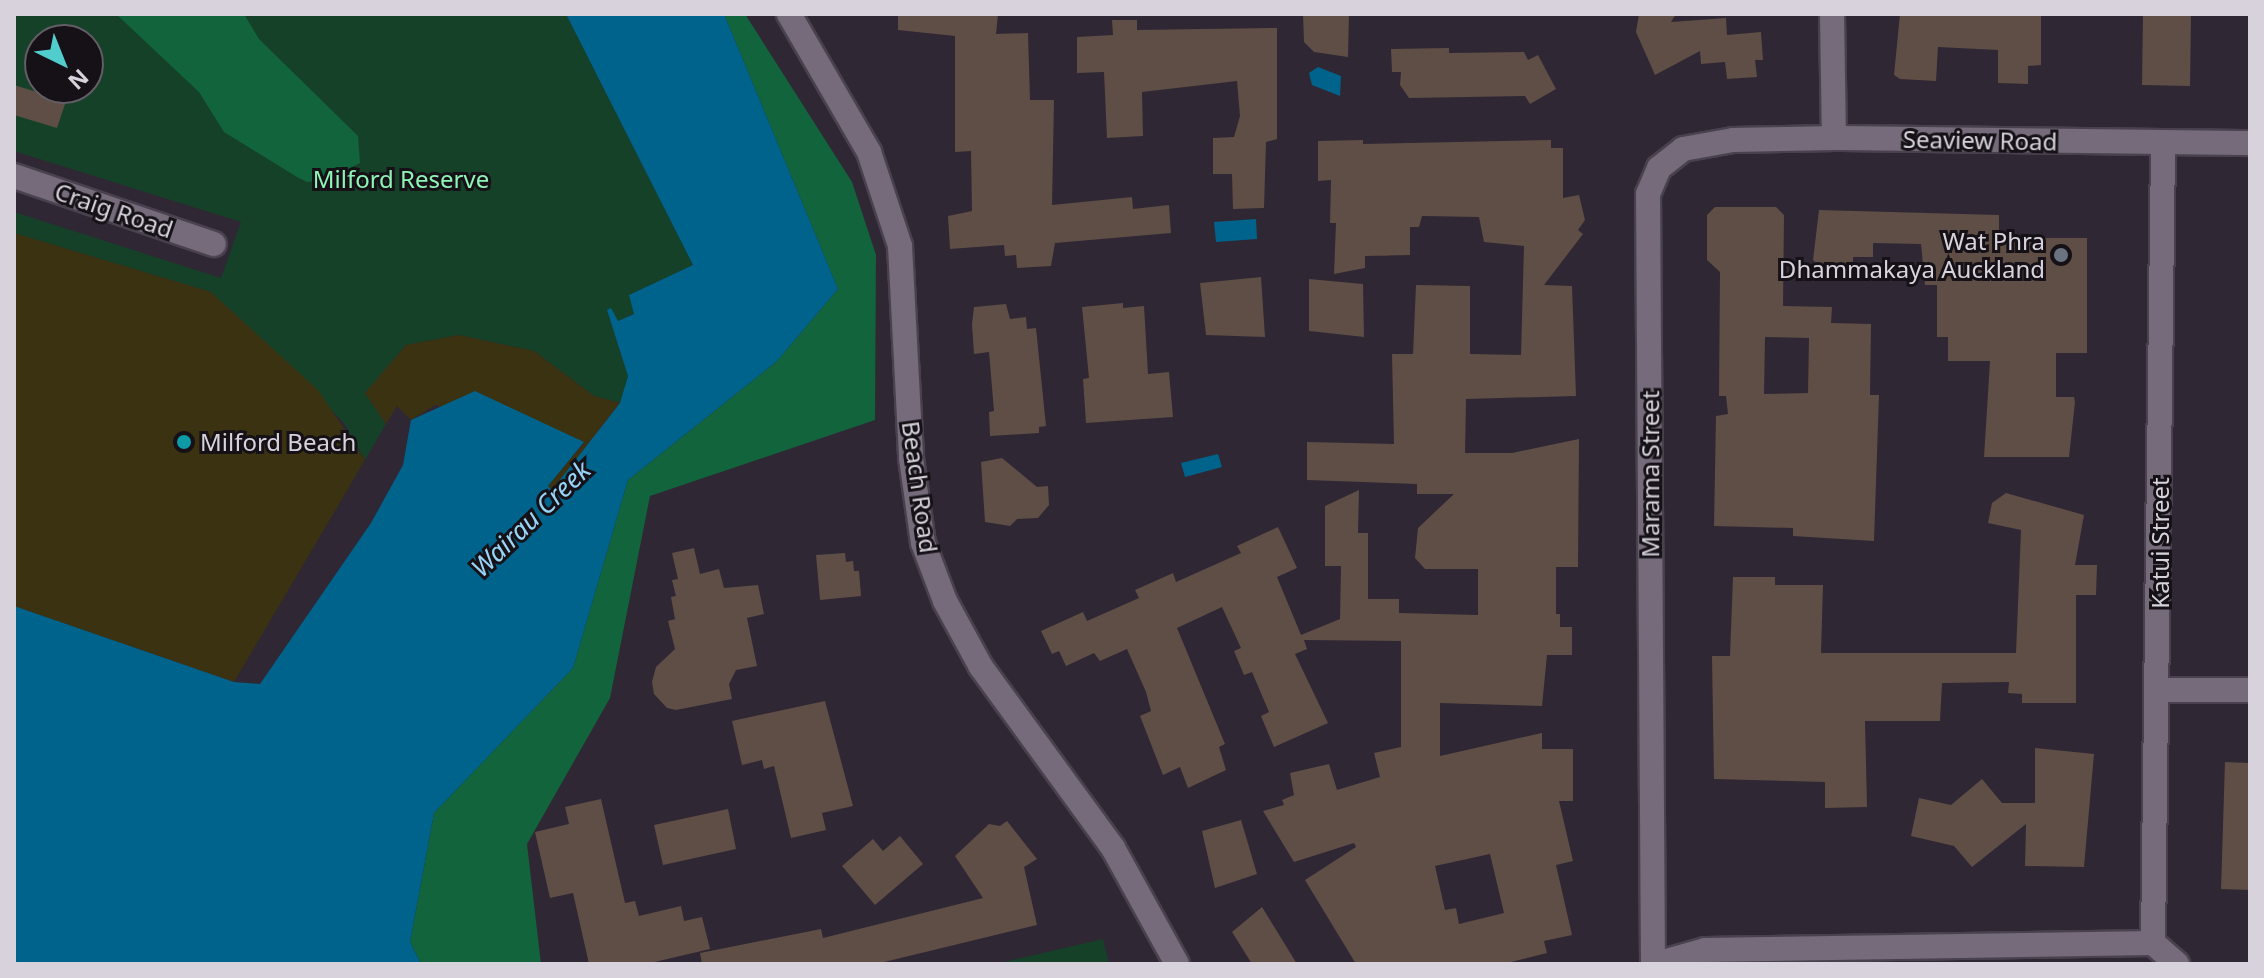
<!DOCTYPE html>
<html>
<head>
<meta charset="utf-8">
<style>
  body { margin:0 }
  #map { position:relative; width:2264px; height:978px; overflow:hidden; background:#2f2734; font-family:"Noto Sans",sans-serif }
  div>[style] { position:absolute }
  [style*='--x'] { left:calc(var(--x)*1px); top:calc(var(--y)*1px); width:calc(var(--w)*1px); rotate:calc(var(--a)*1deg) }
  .green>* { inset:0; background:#154129 }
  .forest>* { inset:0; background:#11643c }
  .sand>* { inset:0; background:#3a3211 }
  .water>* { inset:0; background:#00638b }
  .building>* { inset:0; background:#5f4e45 }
  .roads { filter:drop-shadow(2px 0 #49424e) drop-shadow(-2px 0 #49424e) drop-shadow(0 2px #49424e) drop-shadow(0 -2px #49424e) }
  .minor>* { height:24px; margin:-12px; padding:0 12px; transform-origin:12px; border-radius:12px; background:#756b7b }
  .secondary>* { height:24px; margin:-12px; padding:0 12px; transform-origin:12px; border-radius:12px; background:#756b7b }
  .dots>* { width:22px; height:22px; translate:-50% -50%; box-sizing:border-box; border:4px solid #151117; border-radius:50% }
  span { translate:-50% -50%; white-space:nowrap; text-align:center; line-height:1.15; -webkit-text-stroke:6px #151117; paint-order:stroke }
  .street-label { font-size:24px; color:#d7d2db }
  .park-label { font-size:24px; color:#8df4b6 }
  .poi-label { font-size:24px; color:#d7d2db }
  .right { translate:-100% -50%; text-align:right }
  .left { translate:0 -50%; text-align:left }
  .water-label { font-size:26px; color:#98d4f7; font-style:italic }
  .frame { position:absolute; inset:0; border:16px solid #d7d2db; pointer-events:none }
  .north { position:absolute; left:24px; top:24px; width:80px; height:80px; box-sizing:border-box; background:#151117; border:2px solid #635e65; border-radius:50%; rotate:137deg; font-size:22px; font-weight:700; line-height:32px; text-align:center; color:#d7d2db }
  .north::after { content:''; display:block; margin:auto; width:28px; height:36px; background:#52cdcd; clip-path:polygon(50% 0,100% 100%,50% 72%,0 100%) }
</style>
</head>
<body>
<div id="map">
  <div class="green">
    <div style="clip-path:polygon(evenodd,14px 14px,566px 14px,693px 265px,629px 295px,635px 313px,618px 321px,607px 310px,628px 376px,620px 403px,594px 396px,534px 351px,459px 335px,406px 345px,365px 393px,386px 424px,365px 460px,344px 423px,211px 292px,14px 233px,14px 212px,221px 278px,241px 222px,14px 151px,14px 14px,40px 40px,88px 40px,88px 88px,40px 88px,40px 40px)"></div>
    <div style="clip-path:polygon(1103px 939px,1109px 964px,996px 964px)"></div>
  </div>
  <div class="forest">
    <div style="clip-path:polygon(116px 14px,244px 14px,259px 39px,358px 136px,360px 163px,327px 180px,307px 182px,297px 177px,224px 132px,199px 92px)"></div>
    <div style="clip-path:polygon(724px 14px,745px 14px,852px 182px,876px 255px,875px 420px,650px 496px,610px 698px,527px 844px,541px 964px,421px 964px,410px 942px,434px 813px,573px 668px,628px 480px,777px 361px,838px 289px)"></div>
  </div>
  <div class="sand">
    <div style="clip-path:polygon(14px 233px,211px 292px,318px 390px,365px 460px,234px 682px,14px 606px)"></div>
    <div style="clip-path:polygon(459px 335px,534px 351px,594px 396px,620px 403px,552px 490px,547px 487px,584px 443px,435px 405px,411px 420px,397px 406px,386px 424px,365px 393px,406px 345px)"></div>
  </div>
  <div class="water">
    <div style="clip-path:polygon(566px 14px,724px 14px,838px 289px,777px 361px,628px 480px,573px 668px,434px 813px,410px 942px,421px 964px,14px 964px,14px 606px,234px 682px,260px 684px,371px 523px,403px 465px,411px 420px,475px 391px,584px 442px,548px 486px,552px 490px,620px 403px,628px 376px,607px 310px,611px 308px,618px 321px,634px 314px,629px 295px,693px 265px)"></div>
    <div style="clip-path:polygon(1318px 67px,1341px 76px,1340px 96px,1312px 85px,1309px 73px)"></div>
    <div style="clip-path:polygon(1256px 219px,1257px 239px,1216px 242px,1214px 222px)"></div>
    <div style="clip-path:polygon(1218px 454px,1222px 467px,1185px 477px,1181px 463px)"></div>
  </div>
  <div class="building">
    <div style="clip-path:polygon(898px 14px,998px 14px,996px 34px,1028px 33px,1030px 100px,1054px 100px,1052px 205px,1132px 197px,1133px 209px,1169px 205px,1171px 233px,1055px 243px,1051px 266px,1017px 268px,1016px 255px,1005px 256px,1004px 245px,950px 249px,948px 216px,972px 211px,971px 151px,955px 152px,955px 36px,898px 30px)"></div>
    <div style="clip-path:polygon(1303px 14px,1349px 14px,1348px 57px,1314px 52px,1304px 42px)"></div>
    <div style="clip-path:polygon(1639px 14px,1676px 14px,1671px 22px,1726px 18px,1727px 35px,1761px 32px,1763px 60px,1755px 60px,1757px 77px,1727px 79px,1725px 62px,1701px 64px,1700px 51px,1655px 75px,1636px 32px)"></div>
    <div style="clip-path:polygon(1900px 14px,2041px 14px,2041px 65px,2028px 66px,2028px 84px,1998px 83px,1998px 50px,1938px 47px,1936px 81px,1900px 79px,1894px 75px)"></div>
    <div style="clip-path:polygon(2143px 14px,2191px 14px,2190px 86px,2142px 85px)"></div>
    <div style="clip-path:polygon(1112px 20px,1137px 20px,1137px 30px,1277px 28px,1277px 139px,1266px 142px,1264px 208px,1233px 209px,1232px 174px,1213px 174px,1213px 138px,1234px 137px,1240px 116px,1237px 81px,1142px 92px,1143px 136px,1107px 138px,1104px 72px,1077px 73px,1077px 37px,1113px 35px)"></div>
    <div style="clip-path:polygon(1449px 48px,1449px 53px,1524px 52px,1528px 60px,1538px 55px,1556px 89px,1530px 104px,1525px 96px,1409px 98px,1400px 85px,1401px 72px,1392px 72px,1391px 49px)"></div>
    <div style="clip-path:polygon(14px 85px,66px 101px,57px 128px,14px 115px)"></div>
    <div style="clip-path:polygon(evenodd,1363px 140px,1363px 144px,1551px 140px,1551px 148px,1563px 148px,1563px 198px,1579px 195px,1585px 220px,1578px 230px,1583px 234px,1544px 285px,1572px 286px,1576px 396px,1466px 399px,1465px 453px,1512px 453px,1579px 439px,1578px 567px,1556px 567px,1556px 614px,1560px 614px,1560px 627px,1572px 627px,1572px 655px,1547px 655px,1542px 706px,1440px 703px,1440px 756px,1542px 733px,1542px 749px,1573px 749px,1573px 801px,1559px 801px,1573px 861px,1556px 865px,1572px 935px,1544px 941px,1547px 953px,1511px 962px,1356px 964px,1305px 880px,1356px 847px,1354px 843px,1294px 862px,1263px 811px,1284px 805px,1282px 800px,1294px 795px,1290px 773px,1329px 764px,1337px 790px,1380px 777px,1374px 753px,1401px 747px,1401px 641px,1304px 640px,1307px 649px,1295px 654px,1328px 723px,1274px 747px,1261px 716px,1269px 712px,1252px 672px,1244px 675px,1234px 651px,1241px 648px,1222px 607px,1177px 628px,1225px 744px,1219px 747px,1226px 770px,1188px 788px,1180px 767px,1163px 775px,1140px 716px,1151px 711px,1146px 692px,1127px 649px,1100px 661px,1094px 653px,1066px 666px,1059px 651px,1052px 654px,1041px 631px,1083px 612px,1087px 621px,1139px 598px,1135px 590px,1173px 573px,1176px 582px,1241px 553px,1237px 546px,1278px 527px,1297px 568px,1277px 577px,1301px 635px,1340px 619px,1341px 566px,1325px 566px,1325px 506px,1359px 490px,1358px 533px,1368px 533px,1368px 599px,1399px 599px,1399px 613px,1478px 615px,1478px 569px,1425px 569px,1415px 558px,1418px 528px,1454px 494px,1417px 494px,1417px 484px,1307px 480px,1307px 442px,1394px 444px,1392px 354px,1413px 354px,1416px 285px,1470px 286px,1470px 354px,1521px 355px,1524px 246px,1484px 242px,1479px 217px,1422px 216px,1419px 227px,1410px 227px,1410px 255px,1365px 256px,1365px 268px,1334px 274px,1336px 223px,1330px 223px,1331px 180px,1318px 181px,1318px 141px,1363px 140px,1490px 854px,1504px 913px,1459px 924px,1456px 908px,1445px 910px,1435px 866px,1490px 854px)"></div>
    <div style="clip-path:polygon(evenodd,1715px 207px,1776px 207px,1784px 215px,1783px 306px,1832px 307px,1831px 323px,1871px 324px,1870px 395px,1879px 395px,1874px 541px,1793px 536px,1793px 528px,1714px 526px,1716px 416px,1728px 414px,1726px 396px,1719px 396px,1720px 272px,1707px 260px,1707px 215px,1715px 207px,1765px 337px,1809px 338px,1808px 393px,1764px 394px,1765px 337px)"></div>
    <div style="clip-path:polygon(1819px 210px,1999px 215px,1999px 238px,2087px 238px,2087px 353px,2056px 353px,2056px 397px,2074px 397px,2075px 402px,2069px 457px,1984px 457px,1990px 361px,1948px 361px,1948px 337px,1937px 337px,1937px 285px,1925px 285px,1921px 244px,1873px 243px,1873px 257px,1853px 257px,1853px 270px,1822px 269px,1813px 260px)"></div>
    <div style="clip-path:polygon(1261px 277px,1265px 337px,1206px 335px,1200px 283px)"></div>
    <div style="clip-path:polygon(1309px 279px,1363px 284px,1364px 337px,1309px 331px)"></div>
    <div style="clip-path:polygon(1123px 303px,1123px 308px,1144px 306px,1148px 374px,1169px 372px,1173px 417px,1086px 423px,1083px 379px,1089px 378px,1082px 307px)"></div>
    <div style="clip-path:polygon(1006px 304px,1010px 319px,1026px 317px,1027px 329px,1036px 328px,1046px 426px,1039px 427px,1039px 433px,990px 436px,989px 412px,994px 411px,989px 352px,974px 354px,972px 324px,974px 307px)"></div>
    <div style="clip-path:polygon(1002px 458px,1037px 487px,1048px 486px,1049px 505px,1038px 518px,1017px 519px,1010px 526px,985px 522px,981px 462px)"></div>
    <div style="clip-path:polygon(2006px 493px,2084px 515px,2075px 565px,2097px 565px,2096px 595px,2076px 595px,2076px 703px,2022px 703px,2022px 694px,2008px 693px,2009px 682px,1942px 683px,1940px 721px,1865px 721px,1867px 807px,1825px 808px,1825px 782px,1714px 779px,1712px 656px,1730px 656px,1733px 577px,1775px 577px,1775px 585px,1823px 585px,1821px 653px,2016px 653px,2021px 530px,1988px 523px,1992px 503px)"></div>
    <div style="clip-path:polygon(694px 548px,700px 574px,719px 569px,724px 588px,758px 585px,764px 614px,747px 618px,757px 666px,736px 670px,729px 684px,732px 699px,676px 710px,667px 708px,654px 694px,652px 682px,656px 667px,675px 649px,668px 621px,675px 619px,671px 597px,676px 596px,672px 580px,678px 579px,672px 553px)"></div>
    <div style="clip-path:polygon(845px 553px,846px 562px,853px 561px,854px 571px,859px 571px,861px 596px,820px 600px,816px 555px)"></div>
    <div style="clip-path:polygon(825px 701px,853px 806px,822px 813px,826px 830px,791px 838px,774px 766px,764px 769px,762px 760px,742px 765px,732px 721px)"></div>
    <div style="clip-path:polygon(2035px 748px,2094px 754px,2084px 867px,2025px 866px,2026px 824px,1972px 867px,1954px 846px,1911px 836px,1919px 798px,1951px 805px,1982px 779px,2002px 803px,2035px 803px)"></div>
    <div style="clip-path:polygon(2225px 762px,2250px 763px,2250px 890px,2221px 889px)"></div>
    <div style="clip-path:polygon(601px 799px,625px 903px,635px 901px,639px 916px,681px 906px,684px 921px,702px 917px,710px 949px,646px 964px,589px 964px,573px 893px,550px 898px,535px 832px,569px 824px,565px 807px)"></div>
    <div style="clip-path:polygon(728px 809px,736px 849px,663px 865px,654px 825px)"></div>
    <div style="clip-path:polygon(1241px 820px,1257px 874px,1215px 888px,1202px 831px)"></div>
    <div style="clip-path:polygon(1007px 821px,1037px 859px,1024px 867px,1037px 925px,876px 964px,702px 964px,700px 953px,821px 929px,823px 938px,983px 898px,955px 856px,989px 824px,1000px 826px)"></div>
    <div style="clip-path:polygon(900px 836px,923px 864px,875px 905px,842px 866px,873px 839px,883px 851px)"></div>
    <div style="clip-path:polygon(1262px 907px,1297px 964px,1252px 964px,1232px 932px)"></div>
  </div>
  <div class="roads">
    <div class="minor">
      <div style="--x:1832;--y:14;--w:124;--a:89.1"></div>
      <div style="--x:1834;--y:138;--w:416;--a:0.7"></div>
      <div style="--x:14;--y:176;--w:211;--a:18.8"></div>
      <div style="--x:2159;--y:690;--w:91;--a:0"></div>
      <div style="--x:2153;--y:943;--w:800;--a:-89.28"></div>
      <div style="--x:2153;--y:943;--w:32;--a:41"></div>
      <div style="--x:1653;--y:964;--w:770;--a:-90.37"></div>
      <div style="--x:1648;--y:194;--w:28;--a:-67"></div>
      <div style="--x:1659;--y:168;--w:31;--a:-38"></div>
      <div style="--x:1683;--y:149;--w:51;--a:-10.2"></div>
      <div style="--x:1733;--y:140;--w:101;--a:-1.1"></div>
      <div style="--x:1656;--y:964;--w:51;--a:-15.9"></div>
      <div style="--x:1705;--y:950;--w:448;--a:-0.9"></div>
    </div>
    <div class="secondary">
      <div style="--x:789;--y:14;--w:160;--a:59.9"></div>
      <div style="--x:869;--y:152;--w:99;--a:71.7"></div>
      <div style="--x:900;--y:246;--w:212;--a:87"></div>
      <div style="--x:911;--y:458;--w:86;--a:82"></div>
      <div style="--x:923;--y:543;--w:62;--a:69.2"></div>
      <div style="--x:945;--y:601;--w:75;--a:61.4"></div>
      <div style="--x:981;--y:667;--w:224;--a:53.9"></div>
      <div style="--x:1113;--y:848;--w:132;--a:61.1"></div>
    </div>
  </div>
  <div class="dots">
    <div style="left:2061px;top:255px;background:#6b7280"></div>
    <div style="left:184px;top:442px;background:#0f9aa8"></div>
  </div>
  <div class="street-label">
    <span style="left:1980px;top:140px;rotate:1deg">Seaview Road</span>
    <span style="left:114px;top:210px;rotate:19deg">Craig Road</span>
    <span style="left:1650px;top:474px;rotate:-90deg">Marama Street</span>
    <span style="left:920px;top:487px;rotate:82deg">Beach Road</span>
    <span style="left:2160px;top:543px;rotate:-90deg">Katui Street</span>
  </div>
  <div class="park-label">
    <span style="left:401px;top:179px">Milford Reserve</span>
  </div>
  <div class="poi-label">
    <span class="right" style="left:2045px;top:255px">Wat Phra<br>Dhammakaya Auckland</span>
    <span class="left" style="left:200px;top:442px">Milford Beach</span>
  </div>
  <div class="water-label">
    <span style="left:531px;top:519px;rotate:-44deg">Wairau Creek</span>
  </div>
  <div class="frame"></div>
  <div class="north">N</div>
</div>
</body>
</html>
